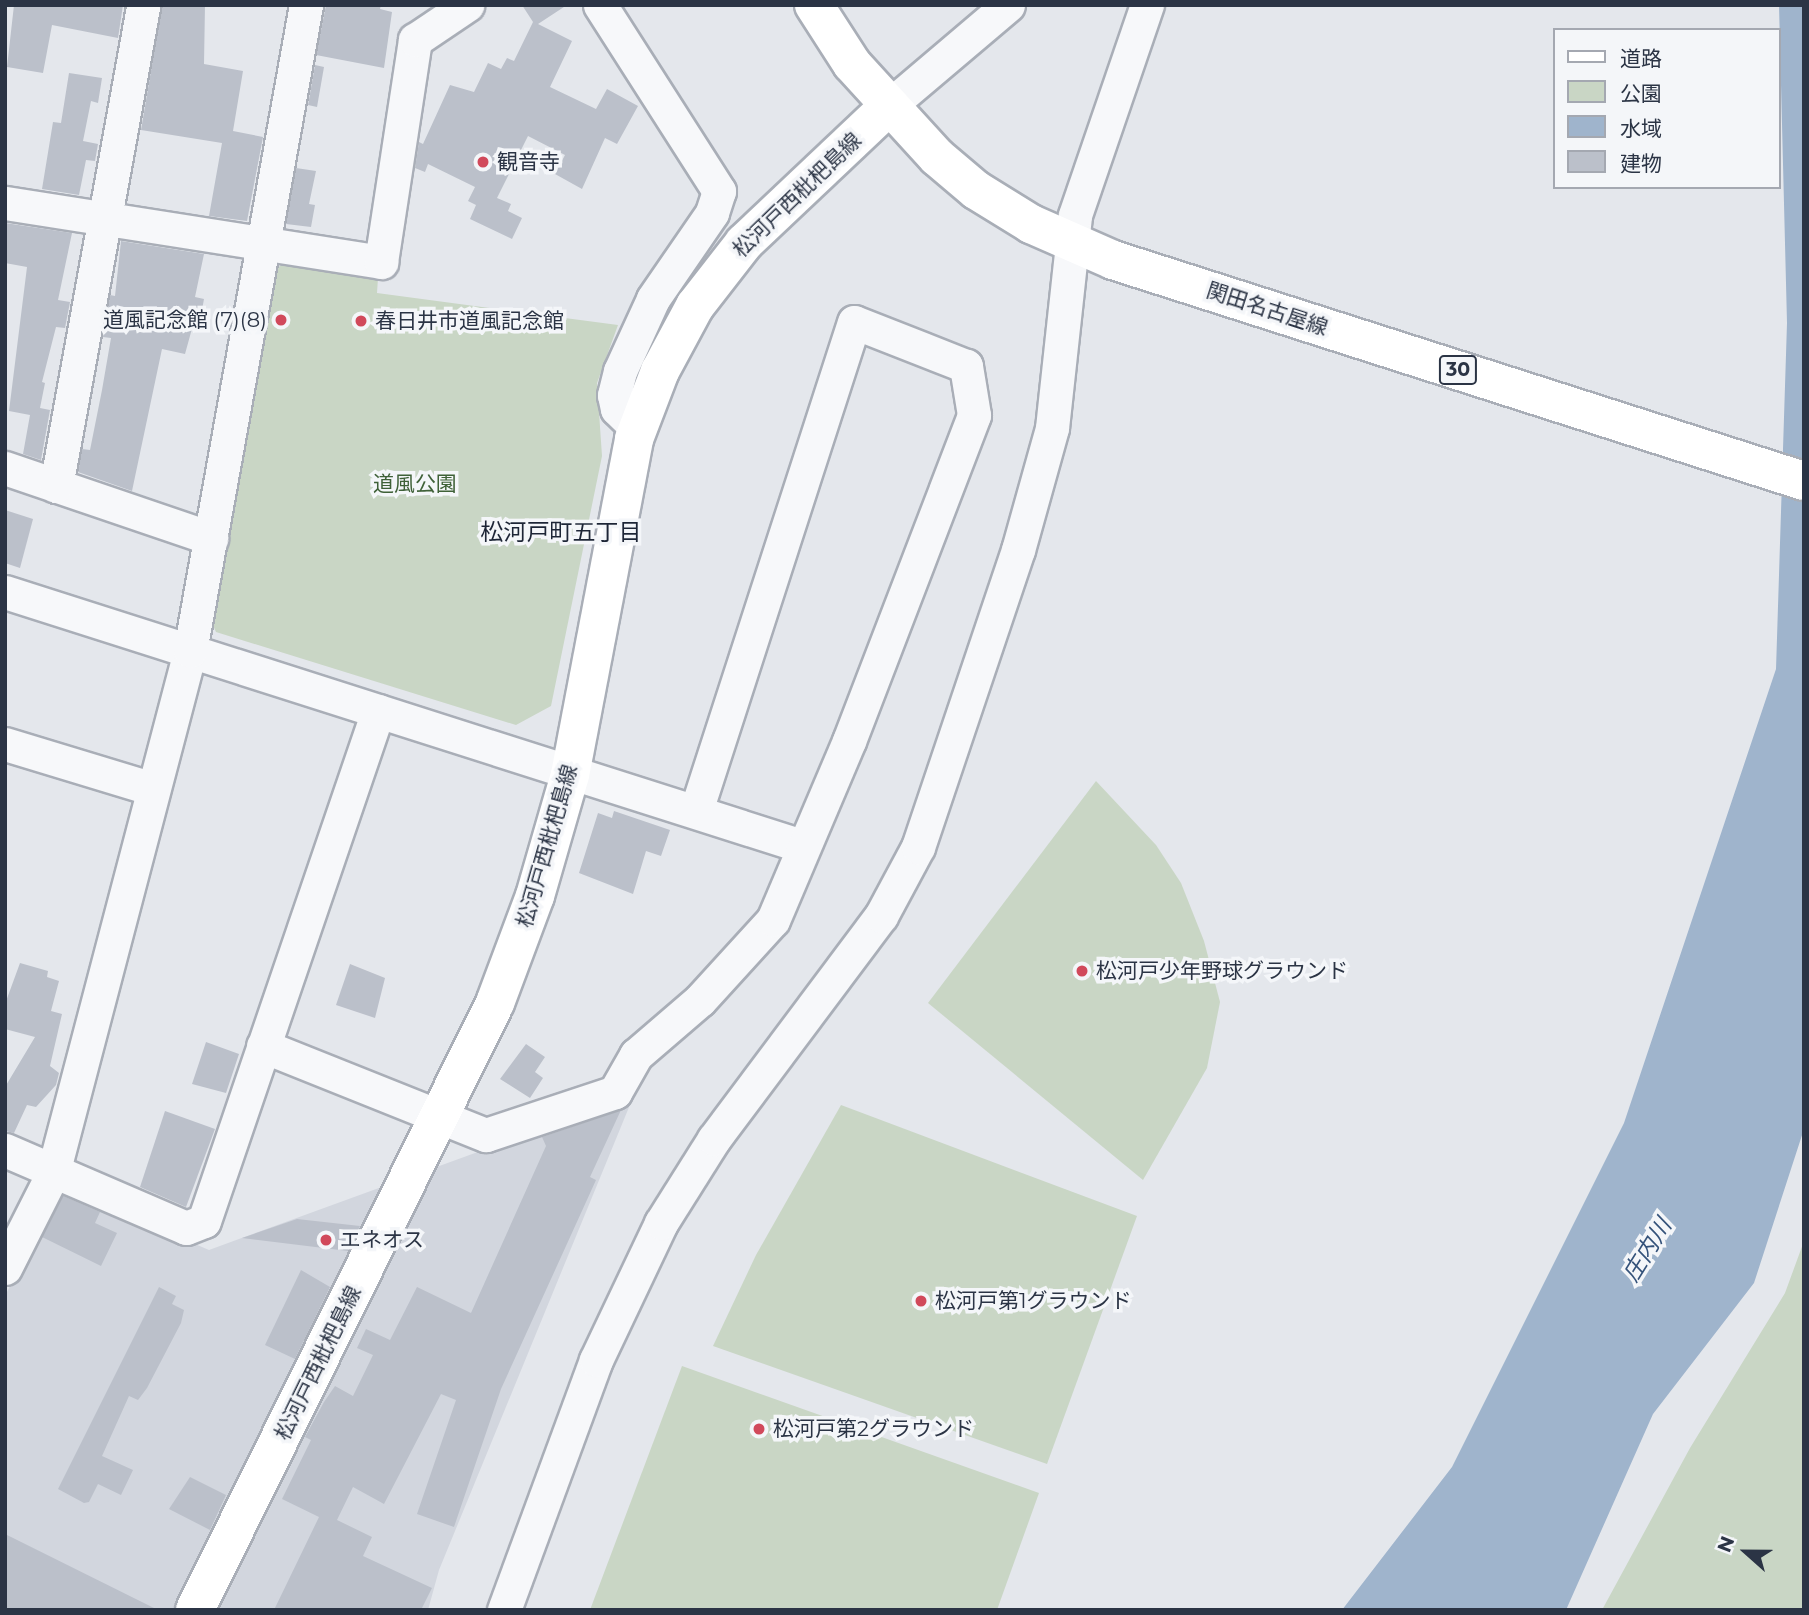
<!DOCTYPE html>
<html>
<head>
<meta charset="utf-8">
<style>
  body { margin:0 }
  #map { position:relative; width:1809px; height:1615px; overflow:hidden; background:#e4e7ec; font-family:Montserrat,"Noto Sans JP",sans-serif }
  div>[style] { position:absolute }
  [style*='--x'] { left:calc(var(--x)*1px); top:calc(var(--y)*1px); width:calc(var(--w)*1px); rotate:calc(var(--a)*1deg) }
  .built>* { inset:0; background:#d2d6de }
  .green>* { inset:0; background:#c9d6c5 }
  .water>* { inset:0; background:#9fb4cc }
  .building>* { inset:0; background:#bbc0ca }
  .roads { filter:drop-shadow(2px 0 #a9aeb7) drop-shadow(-2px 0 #a9aeb7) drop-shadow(0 2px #a9aeb7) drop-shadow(0 -2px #a9aeb7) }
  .minor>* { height:33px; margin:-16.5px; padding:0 16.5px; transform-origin:16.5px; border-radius:16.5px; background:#f7f8fa }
  .major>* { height:38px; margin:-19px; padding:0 19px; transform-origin:19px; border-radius:19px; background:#fff }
  .dots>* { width:19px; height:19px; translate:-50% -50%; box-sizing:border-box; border:4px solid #f4f6f9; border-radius:50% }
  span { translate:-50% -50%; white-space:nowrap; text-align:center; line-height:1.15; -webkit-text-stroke:7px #f4f6f9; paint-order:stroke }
  .shield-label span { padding:2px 5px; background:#f4f6f9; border:2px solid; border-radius:5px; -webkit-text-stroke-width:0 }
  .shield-label { font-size:19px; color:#2b3445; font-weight:700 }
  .poi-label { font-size:21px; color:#2b3445 }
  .left { translate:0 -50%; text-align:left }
  .right { translate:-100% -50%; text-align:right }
  .street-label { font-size:21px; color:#2b3445 }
  .park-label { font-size:21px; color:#3f6138 }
  .neighbourhood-label { font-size:23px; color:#1d2536 }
  .water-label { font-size:23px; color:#34527a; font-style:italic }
  .frame { position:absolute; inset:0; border:7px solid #2b3445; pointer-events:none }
  .legend { position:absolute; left:1553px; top:28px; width:228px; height:161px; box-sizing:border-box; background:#f4f6f9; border:2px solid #a4a8b1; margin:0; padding:9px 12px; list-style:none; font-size:21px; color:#2b3445 }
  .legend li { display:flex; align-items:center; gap:14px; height:35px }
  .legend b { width:35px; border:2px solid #a4a8b1 }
  .north { position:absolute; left:1711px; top:1517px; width:70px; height:70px; -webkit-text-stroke:5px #f4f6f9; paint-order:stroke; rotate:291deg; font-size:19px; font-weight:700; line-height:28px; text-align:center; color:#2b3445 }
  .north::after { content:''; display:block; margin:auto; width:24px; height:32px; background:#2b3445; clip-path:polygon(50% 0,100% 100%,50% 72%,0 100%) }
</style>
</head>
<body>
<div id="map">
  <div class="built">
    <div style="clip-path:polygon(634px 1095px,439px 1570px,428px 1610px,5px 1610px,5px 1296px,57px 1192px,67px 1189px,209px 1250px)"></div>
  </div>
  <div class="green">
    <div style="clip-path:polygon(284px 263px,378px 278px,377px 293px,618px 325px,597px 383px,602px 456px,551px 706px,516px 725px,216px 632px,210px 618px,273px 271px)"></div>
    <div style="clip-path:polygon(1096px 781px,1156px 845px,1181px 883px,1204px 941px,1220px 1002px,1207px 1068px,1143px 1180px,928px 1003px)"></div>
    <div style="clip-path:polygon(841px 1105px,1137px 1216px,1047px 1464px,713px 1346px,756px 1255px)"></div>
    <div style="clip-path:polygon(1804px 1241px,1804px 1610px,1602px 1610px,1690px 1448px,1785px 1293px)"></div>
    <div style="clip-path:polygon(682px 1366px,1039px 1493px,997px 1610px,590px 1610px)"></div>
  </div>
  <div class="water">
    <div style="clip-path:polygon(1779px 5px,1804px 5px,1804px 1129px,1754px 1283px,1653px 1414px,1566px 1610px,1342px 1610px,1452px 1467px,1624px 1123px,1776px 669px,1787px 323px)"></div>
  </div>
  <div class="building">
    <div style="clip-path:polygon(14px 5px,123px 5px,118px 38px,52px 25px,43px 73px,7px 67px)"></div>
    <div style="clip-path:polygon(162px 5px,205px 5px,204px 64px,243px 71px,233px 131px,263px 137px,247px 221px,209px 216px,222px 143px,141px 130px)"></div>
    <div style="clip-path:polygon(326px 5px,381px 5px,380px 9px,392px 12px,384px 68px,316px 55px)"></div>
    <div style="clip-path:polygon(522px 5px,567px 5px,538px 24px,572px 41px,550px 87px,596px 109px,607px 89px,638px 106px,617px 144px,605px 138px,582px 189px,555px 174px,565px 155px,528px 136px,497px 198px,511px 204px,508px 211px,522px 218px,512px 239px,470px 219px,476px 205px,468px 201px,475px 187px,428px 164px,425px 172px,415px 168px,419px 142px,423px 144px,450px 85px,474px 92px,488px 63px,501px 69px,507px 58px,514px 61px,533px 22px)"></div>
    <div style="clip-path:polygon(315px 65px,324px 67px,317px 107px,308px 105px)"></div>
    <div style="clip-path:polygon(69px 73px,102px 78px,98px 103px,91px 101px,83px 141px,98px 144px,95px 161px,86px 160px,79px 195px,42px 189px,53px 122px,61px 123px)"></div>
    <div style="clip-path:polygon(296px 168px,316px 171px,309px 204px,315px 205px,311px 227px,286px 224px)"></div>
    <div style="clip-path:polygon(5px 223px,72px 233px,58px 300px,70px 302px,65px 328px,56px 327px,42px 382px,45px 383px,40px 408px,50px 410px,41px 460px,23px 454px,30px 415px,9px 411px,27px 267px,5px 263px)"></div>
    <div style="clip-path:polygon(121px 241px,204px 254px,195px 297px,204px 299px,199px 326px,193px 325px,185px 354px,162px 349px,132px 491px,78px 472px,82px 449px,90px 450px,102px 390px,111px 338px,103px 337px,110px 295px,115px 296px)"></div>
    <div style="clip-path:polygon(5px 510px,33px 519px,20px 568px,5px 563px)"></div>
    <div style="clip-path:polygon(614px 811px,670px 830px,661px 856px,646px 851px,633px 894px,579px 873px,598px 813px,612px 818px)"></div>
    <div style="clip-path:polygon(20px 963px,48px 971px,47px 977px,59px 981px,51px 1011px,62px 1014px,50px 1066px,59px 1073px,56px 1085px,36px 1107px,27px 1105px,14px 1133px,5px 1131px,5px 1087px,35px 1037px,5px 1029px,5px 1004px)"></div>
    <div style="clip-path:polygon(350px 964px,385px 978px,375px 1018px,336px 1005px)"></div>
    <div style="clip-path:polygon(206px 1042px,239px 1054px,226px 1093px,192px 1084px)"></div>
    <div style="clip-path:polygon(526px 1044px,545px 1057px,535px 1072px,543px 1078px,530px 1098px,500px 1079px)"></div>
    <div style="clip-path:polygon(621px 1110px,590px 1177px,596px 1180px,501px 1389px,454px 1527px,417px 1514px,456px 1400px,441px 1394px,384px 1504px,353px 1487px,337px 1520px,372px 1537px,363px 1556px,432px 1588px,421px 1610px,274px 1610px,319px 1517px,282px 1499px,311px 1440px,305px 1437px,324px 1402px,335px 1386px,353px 1396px,373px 1355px,357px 1348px,366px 1329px,390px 1340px,417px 1287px,471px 1313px,546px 1146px,542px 1137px)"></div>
    <div style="clip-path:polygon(165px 1111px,215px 1129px,186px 1207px,140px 1187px)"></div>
    <div style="clip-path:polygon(63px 1196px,100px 1212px,95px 1223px,117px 1233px,101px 1266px,42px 1237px)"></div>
    <div style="clip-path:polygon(297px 1219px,360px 1226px,348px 1251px,242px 1238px)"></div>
    <div style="clip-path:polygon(301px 1270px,330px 1287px,295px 1359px,265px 1345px)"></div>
    <div style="clip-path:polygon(159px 1287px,176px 1296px,172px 1304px,184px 1310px,181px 1323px,147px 1388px,138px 1400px,129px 1396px,102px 1456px,133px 1470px,121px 1495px,98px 1484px,89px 1502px,84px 1503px,58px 1489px)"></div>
    <div style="clip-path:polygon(190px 1477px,226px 1495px,210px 1530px,169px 1509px)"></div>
    <div style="clip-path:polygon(5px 1534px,158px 1610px,5px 1610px)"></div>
  </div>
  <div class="roads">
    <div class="minor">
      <div style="--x:600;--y:5;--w:221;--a:57.4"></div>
      <div style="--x:719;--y:191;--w:23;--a:108"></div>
      <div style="--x:712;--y:213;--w:104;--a:124.5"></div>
      <div style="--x:653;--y:299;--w:79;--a:114.6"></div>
      <div style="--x:620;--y:371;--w:25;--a:104"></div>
      <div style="--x:614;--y:395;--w:14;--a:78"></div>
      <div style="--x:617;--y:409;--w:29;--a:44"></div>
      <div style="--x:889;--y:106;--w:156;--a:-40.3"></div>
      <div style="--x:5;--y:203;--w:381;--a:8.9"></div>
      <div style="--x:381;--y:262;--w:225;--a:-81.3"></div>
      <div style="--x:415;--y:40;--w:63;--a:-33.9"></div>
      <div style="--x:5;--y:468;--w:218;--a:18.8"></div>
      <div style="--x:56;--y:486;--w:489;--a:-79.7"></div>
      <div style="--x:5;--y:592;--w:836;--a:17.68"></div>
      <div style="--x:5;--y:744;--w:155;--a:16.9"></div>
      <div style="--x:263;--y:1046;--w:240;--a:21.8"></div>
      <div style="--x:486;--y:1135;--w:136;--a:-18.4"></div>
      <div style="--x:615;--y:1092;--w:43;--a:-60.4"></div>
      <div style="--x:636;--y:1055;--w:84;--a:-40.7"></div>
      <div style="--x:700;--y:1000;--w:108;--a:-47.6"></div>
      <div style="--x:773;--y:920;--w:194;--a:-67"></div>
      <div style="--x:849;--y:741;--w:349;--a:-69"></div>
      <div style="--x:974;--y:415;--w:50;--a:-99.3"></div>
      <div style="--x:966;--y:366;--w:120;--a:-158.6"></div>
      <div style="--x:854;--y:322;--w:514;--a:107.91"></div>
      <div style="--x:5;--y:1150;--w:197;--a:23.3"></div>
      <div style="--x:186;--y:1228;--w:19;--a:-21"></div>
      <div style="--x:204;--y:1221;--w:539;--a:-71.16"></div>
      <div style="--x:5;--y:1268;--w:106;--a:-63.2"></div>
      <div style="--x:53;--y:1173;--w:540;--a:-75.29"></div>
      <div style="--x:190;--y:651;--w:656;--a:-79.82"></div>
      <div style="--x:504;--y:1610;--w:266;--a:-69.8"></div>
      <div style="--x:596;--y:1360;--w:152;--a:-64.6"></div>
      <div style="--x:661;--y:1223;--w:99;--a:-57.8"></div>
      <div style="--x:714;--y:1139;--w:279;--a:-53.2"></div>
      <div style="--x:881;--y:916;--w:78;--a:-61.8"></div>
      <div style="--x:918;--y:847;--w:313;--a:-71.4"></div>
      <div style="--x:1018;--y:550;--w:127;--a:-74.4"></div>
      <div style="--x:1052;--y:428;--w:214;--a:-83.8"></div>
      <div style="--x:1075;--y:215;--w:222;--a:-71.1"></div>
    </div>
    <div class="major">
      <div style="--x:814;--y:5;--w:70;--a:57.2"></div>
      <div style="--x:852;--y:64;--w:126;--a:47.6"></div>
      <div style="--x:937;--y:157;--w:51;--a:40.2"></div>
      <div style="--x:976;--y:190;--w:65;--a:31.7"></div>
      <div style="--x:1031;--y:224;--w:90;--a:23.7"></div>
      <div style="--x:1113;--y:260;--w:725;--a:17.74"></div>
      <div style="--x:195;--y:1610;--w:677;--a:-63.7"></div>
      <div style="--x:495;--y:1003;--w:114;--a:-69.5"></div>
      <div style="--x:535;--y:896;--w:126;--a:-73.9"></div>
      <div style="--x:570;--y:775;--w:342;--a:-79.2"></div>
      <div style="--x:634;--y:439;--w:73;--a:-69.1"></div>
      <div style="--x:660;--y:371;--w:74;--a:-61.7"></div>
      <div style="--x:695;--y:306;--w:80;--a:-52.1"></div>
      <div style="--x:744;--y:243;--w:199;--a:-43.4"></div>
    </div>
  </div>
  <div class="dots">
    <div style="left:483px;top:162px;background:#d1495b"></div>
    <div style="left:281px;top:320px;background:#d1495b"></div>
    <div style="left:361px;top:321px;background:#d1495b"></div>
    <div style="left:1082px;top:971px;background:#d1495b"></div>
    <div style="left:326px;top:1240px;background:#d1495b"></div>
    <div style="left:921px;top:1301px;background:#d1495b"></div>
    <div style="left:759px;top:1429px;background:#d1495b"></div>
  </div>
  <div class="shield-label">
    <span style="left:1458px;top:370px">30</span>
  </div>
  <div class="poi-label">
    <span class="left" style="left:497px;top:162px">観音寺</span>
    <span class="right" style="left:267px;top:320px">道風記念館 (7)(8)</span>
    <span class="left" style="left:375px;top:321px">春日井市道風記念館</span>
    <span class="left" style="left:1096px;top:971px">松河戸少年野球グラウンド</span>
    <span class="left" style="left:340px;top:1240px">エネオス</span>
    <span class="left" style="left:935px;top:1301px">松河戸第1グラウンド</span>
    <span class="left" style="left:773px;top:1429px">松河戸第2グラウンド</span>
  </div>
  <div class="street-label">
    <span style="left:797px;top:195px;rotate:-44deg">松河戸西枇杷島線</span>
    <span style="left:1267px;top:309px;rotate:18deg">関田名古屋線</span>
    <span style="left:547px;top:846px;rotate:-74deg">松河戸西枇杷島線</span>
    <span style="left:318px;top:1363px;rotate:-64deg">松河戸西枇杷島線</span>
  </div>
  <div class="park-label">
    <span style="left:415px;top:484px">道風公園</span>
  </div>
  <div class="neighbourhood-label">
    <span style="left:561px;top:532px">松河戸町五丁目</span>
  </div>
  <div class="water-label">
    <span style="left:1647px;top:1250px;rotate:-58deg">庄内川</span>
  </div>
  <div class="frame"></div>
  <ul class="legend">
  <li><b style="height:9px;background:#fff"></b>道路</li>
  <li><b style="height:19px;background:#c9d6c5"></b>公園</li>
  <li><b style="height:19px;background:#9fb4cc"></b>水域</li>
  <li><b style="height:19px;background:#bbc0ca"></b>建物</li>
  </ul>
  <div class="north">N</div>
</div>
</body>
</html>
